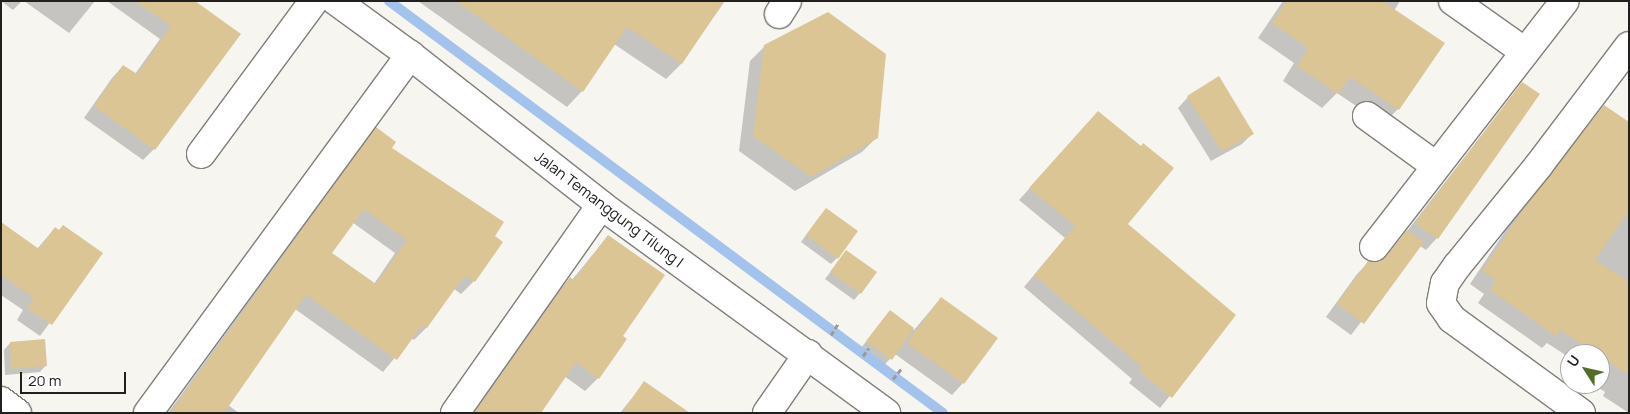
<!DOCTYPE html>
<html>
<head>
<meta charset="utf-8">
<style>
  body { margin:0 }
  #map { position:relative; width:1630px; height:414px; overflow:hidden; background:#f7f5f0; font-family:Manrope,sans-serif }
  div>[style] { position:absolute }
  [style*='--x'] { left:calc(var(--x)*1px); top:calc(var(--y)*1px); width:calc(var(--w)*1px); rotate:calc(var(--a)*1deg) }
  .shadow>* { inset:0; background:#0003 }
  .stream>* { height:10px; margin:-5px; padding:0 5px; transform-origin:5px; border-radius:5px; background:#a3c3ed }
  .building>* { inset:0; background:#dcc595 }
  .path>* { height:3px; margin-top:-1.5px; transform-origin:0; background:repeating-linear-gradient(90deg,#9b9a96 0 5px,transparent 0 7.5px) }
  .roads { filter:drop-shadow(1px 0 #827f7b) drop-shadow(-1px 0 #827f7b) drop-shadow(0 1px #827f7b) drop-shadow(0 -1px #827f7b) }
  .minor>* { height:28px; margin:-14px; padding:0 14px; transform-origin:14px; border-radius:14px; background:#fff }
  span { translate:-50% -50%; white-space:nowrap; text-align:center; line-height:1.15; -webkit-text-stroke:5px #fff; paint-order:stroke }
  .street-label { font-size:15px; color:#21201f }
  .frame { position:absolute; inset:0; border:2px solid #21201f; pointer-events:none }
  .north { position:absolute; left:1560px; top:344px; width:50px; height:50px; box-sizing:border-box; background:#fff; border:1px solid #a6a6a5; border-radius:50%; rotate:305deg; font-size:14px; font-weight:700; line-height:20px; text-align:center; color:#21201f }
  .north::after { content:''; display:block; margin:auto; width:18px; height:22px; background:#527025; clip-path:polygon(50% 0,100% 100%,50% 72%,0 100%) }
  .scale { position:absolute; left:20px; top:372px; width:106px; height:22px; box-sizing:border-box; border:2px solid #21201f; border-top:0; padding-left:6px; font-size:15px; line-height:18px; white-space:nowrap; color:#21201f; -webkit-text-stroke:4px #fff; paint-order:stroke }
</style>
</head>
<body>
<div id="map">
  <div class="shadow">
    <div style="clip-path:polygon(1px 1px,22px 1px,13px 10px)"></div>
    <div style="clip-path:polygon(24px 1px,95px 1px,69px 33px)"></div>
    <div style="clip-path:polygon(107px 1px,184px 1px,154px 149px,143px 160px,84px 118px,112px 78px,123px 66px,135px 74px,160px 39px)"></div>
    <div style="clip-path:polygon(418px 1px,725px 1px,681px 64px,666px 79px,614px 44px,582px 91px,567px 107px)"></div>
    <div style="clip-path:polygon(1283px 1px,1400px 1px,1394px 11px,1443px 44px,1398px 109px,1383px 124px,1337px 93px,1322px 108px,1283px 81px,1294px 63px,1258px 38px)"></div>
    <div style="clip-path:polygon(765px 46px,877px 137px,862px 152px,795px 191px,739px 151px,750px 61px)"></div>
    <div style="clip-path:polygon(1522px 83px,1437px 238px,1426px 250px,1420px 246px,1351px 335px,1326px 317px,1357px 274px,1369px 262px,1381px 262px,1404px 235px)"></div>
    <div style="clip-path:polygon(1188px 97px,1252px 134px,1242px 144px,1211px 161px,1178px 108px)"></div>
    <div style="clip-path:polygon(1604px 107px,1629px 124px,1629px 413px,1603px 396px,1605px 392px,1596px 386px,1600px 384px,1601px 378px,1600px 354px,1570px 354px,1570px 358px,1547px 343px,1542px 348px,1478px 303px,1484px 294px,1470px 284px,1512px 221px)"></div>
    <div style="clip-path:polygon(1087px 124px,1140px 148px,1126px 225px,1235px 315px,1160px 408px,1129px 383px,1132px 379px,1024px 287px,1065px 238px,1019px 200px)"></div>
    <div style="clip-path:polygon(evenodd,377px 129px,391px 148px,501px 242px,474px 281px,461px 294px,454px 289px,426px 328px,414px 340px,411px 338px,383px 372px,295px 309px,228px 405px,239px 413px,168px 413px,364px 142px,377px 129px,352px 222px,395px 253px,374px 284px,331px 253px,352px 222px)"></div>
    <div style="clip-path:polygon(820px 216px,837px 258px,831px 264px,801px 242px)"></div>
    <div style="clip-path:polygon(1px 224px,37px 249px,55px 228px,101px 253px,40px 336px,17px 320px,23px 310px,1px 295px)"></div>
    <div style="clip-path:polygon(608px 236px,621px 336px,598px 378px,585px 391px,564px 376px,537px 413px,472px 413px,557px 292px,570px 279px,572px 280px)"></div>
    <div style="clip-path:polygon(846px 252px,860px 293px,854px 300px,825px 279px)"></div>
    <div style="clip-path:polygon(941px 298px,963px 383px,952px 395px,895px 354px,884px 365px,861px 348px,890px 311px,914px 330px)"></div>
    <div style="clip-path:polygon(10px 343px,46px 365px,40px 372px,5px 375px,4px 350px)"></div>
    <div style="clip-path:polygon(644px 383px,683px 413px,620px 413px)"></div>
  </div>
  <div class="stream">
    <div style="--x:389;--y:1;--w:690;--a:36.64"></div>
  </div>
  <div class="building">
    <div style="clip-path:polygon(135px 1px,195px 1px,241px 34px,155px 150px,94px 106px,123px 65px,137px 74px,171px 26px)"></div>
    <div style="clip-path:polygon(456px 1px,724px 1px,682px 64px,627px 27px,583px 92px)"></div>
    <div style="clip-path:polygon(1287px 1px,1382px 1px,1445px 43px,1399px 110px,1350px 77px,1338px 94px,1297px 66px,1308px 48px,1272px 23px)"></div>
    <div style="clip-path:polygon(828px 12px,886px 54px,878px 138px,811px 177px,753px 136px,764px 45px)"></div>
    <div style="clip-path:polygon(1219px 76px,1254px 134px,1222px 151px,1187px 96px)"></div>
    <div style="clip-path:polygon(1522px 82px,1540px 94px,1438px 239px,1415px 223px)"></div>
    <div style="clip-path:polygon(1604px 105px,1629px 122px,1629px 210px,1595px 260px,1629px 282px,1629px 375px,1560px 330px,1556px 336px,1490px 290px,1496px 280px,1482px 271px,1525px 207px)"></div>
    <div style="clip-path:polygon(1098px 111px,1141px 146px,1143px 143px,1174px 168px,1128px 224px,1236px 315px,1172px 398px,1139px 371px,1142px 367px,1034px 275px,1075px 226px,1029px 188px)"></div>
    <div style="clip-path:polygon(evenodd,376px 127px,396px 142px,392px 148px,504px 222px,495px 236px,503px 242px,475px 282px,466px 276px,462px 279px,427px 328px,422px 325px,397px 360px,306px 295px,224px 413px,170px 413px,376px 127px,364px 209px,407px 240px,376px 284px,332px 253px,364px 209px)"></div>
    <div style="clip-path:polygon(826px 208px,858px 231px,838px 259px,806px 235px)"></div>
    <div style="clip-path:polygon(1px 222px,39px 249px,55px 227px,59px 230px,63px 225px,103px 253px,52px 325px,27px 308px,34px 298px,1px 275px)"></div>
    <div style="clip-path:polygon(1407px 230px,1424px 242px,1364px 324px,1337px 304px,1368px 261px,1379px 262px,1386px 257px)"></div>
    <div style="clip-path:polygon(608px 235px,665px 275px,623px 336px,627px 339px,599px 379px,576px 362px,541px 413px,474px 413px,570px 277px,574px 280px)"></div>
    <div style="clip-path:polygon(846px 250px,877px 272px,861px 294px,830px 272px)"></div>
    <div style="clip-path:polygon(941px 297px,998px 338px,964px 384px,907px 343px)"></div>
    <div style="clip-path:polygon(890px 310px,914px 328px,892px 360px,866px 341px)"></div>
    <div style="clip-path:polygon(45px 339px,47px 366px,11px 369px,10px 342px)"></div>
    <div style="clip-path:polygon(644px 381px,690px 413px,622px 413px)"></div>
  </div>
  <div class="path">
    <div style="--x:831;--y:335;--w:15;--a:-58"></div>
    <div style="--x:863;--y:356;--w:10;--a:-53"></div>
    <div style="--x:893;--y:379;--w:14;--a:-51"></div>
  </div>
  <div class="roads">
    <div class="minor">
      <div style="--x:336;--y:1;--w:92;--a:36.1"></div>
      <div style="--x:410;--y:55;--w:243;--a:38.1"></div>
      <div style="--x:601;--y:205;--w:353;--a:36.1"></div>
      <div style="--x:1453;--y:1;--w:88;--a:35.3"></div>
      <div style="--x:779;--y:14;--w:15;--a:-58"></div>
      <div style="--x:1367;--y:116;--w:85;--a:35.9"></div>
      <div style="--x:201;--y:154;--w:190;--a:-53.6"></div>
      <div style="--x:1374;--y:247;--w:311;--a:-52.2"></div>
      <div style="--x:1;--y:401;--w:20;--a:37"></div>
      <div style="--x:148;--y:413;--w:444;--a:-53.8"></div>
      <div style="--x:455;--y:413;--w:254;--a:-54.9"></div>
      <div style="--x:767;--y:413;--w:72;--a:-55.2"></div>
      <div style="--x:1581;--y:413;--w:160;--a:-143.9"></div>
      <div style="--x:1452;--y:319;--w:19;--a:-125"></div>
      <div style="--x:1441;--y:303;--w:20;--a:-79"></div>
      <div style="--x:1445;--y:283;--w:21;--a:-55"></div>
      <div style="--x:1457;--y:266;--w:130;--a:-50.9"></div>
      <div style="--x:1539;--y:165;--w:149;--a:-52.9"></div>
    </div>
  </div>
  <div class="street-label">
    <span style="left:609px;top:209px;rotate:37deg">Jalan Temanggung Tilung I</span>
  </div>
  <div class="frame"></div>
  <div class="north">U</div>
  <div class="scale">20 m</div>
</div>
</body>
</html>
